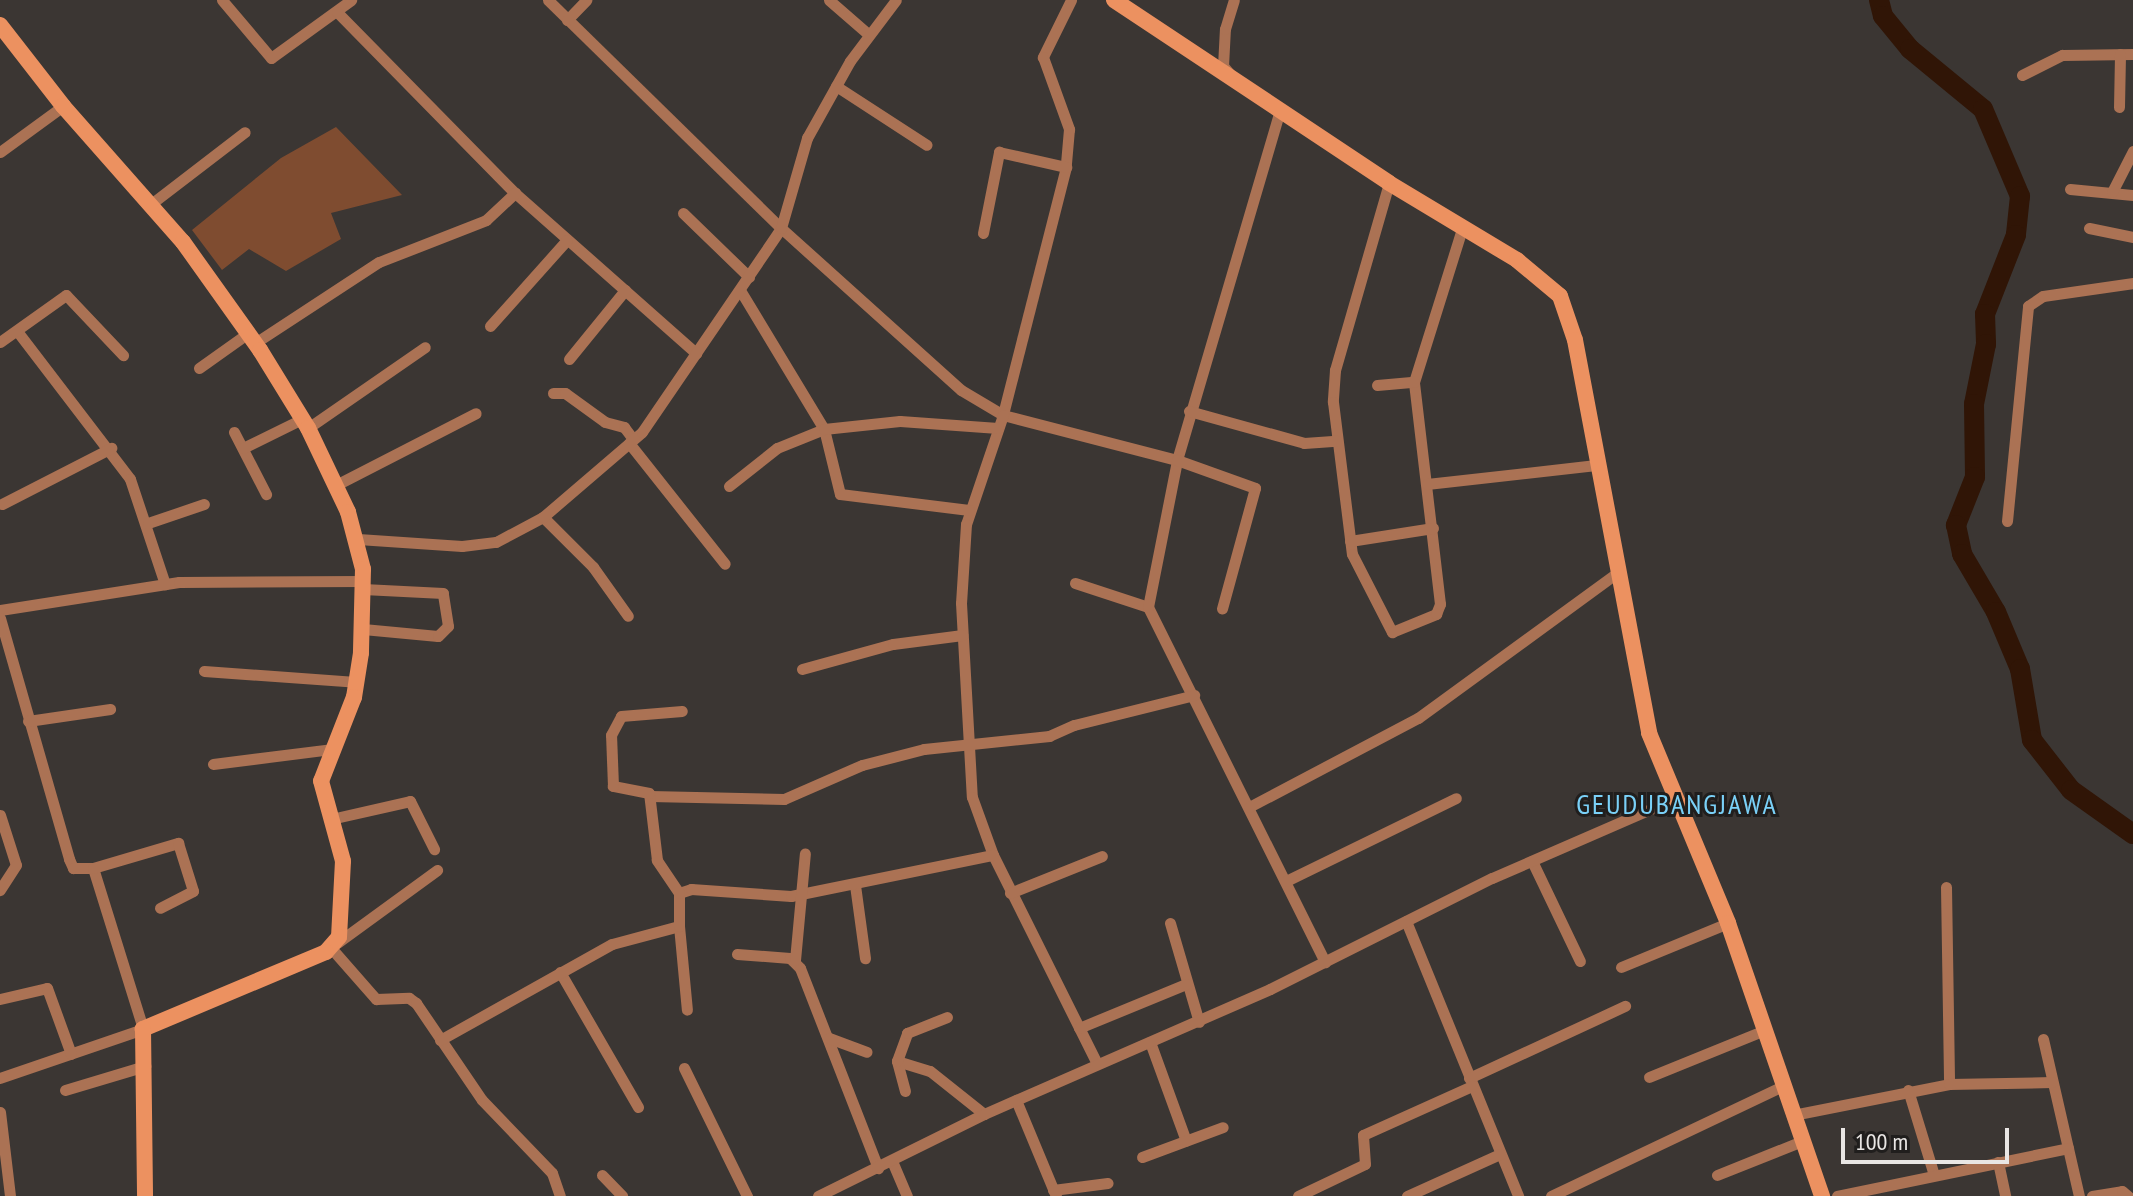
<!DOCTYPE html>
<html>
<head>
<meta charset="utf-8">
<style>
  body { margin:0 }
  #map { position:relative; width:2133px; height:1196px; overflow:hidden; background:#3b3633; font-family:"PT Sans Narrow",sans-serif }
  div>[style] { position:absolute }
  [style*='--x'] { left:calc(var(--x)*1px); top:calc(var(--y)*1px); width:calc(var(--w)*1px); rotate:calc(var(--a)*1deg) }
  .green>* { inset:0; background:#7f4c30 }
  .river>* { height:20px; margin:-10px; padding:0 10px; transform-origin:10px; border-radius:10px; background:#301506 }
  .street>* { height:11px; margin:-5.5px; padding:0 5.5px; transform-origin:5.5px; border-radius:5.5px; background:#ab7254 }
  .secondary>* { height:16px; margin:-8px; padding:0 8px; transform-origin:8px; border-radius:8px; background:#ec9160 }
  span { translate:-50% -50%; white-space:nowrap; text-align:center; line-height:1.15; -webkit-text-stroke:6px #201e1d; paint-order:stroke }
  .quarter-label { font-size:28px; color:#7ad1f8; letter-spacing:2px }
  .scale { position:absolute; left:1841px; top:1128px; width:168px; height:36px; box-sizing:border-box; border:4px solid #e9e6e4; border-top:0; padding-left:10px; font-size:24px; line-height:28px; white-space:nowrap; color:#e9e6e4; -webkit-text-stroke:6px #201e1d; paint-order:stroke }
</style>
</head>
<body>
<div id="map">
  <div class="green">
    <div style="clip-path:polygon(336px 127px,402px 195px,331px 213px,341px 239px,286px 271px,249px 249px,222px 270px,192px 230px,281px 158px)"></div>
  </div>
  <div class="river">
    <div style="--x:1879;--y:0;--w:16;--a:76"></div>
    <div style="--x:1883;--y:16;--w:43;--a:50.7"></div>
    <div style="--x:1910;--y:49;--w:94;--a:39.4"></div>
    <div style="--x:1983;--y:109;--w:95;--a:67"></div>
    <div style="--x:2020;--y:196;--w:39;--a:96"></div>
    <div style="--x:2016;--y:235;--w:85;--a:111.4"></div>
    <div style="--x:1985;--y:314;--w:30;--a:88"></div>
    <div style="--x:1986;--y:344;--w:61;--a:101.3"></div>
    <div style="--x:1974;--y:404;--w:73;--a:89.2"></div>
    <div style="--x:1975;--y:477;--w:52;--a:111.6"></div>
    <div style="--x:1956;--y:525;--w:30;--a:78"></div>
    <div style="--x:1962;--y:554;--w:67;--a:59.6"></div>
    <div style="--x:1996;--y:612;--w:62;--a:67.2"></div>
    <div style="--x:2020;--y:669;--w:72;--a:80.4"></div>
    <div style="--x:2032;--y:740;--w:63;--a:52"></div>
    <div style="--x:2071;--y:790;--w:76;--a:35.4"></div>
  </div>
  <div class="street">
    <div style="--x:222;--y:0;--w:76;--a:49.8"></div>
    <div style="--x:271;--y:58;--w:99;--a:-35.9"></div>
    <div style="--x:548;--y:0;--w:326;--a:44.4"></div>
    <div style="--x:781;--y:228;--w:242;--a:42"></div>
    <div style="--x:961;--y:390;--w:49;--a:30.8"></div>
    <div style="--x:1003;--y:415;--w:180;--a:14.5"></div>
    <div style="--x:1177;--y:460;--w:364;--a:-73.6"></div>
    <div style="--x:829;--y:0;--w:52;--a:41.1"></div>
    <div style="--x:1071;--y:0;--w:64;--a:116.2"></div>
    <div style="--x:1043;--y:57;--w:77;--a:70.1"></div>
    <div style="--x:1069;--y:129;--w:38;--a:95"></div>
    <div style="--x:1066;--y:167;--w:256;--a:104.3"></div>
    <div style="--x:1003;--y:415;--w:115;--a:108.7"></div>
    <div style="--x:966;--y:524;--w:79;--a:93.6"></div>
    <div style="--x:961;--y:603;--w:194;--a:86.8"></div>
    <div style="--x:972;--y:797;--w:62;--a:70.1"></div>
    <div style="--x:993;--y:855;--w:233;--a:63.5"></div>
    <div style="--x:337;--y:12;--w:254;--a:45.5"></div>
    <div style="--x:515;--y:193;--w:242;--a:41.5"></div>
    <div style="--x:567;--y:20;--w:28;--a:-46"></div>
    <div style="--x:1230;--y:74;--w:11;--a:-131"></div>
    <div style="--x:1223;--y:66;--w:37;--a:-87"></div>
    <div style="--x:1225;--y:29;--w:30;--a:-73"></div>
    <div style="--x:2022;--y:75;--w:45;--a:-26.6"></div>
    <div style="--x:2062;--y:55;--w:71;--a:-0.8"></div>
    <div style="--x:836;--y:86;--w:108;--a:33"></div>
    <div style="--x:2119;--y:107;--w:53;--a:-88.9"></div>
    <div style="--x:0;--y:152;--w:78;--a:-36.1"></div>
    <div style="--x:1389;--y:183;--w:195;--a:106.1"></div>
    <div style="--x:1335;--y:370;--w:32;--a:94"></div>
    <div style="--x:1333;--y:402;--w:153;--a:82.9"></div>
    <div style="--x:1352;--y:554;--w:88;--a:62.9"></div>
    <div style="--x:1392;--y:632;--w:48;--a:-22.2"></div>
    <div style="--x:1436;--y:614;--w:11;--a:-68"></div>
    <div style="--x:1440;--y:604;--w:224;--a:-96.7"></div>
    <div style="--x:1414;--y:382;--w:164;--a:-72.6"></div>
    <div style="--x:2070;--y:189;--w:63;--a:5.4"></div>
    <div style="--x:2112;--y:192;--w:46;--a:-62.9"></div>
    <div style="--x:151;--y:204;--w:118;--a:-37.5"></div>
    <div style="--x:683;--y:213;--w:92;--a:44.1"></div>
    <div style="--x:2089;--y:228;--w:45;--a:11.6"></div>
    <div style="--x:983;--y:233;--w:83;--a:-78.8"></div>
    <div style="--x:999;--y:152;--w:69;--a:12.6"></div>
    <div style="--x:740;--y:290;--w:162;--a:58.9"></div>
    <div style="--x:824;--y:429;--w:67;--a:76.2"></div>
    <div style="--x:840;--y:494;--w:130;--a:7.1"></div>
    <div style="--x:490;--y:326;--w:115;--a:-48.2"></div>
    <div style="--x:17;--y:331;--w:186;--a:52.6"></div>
    <div style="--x:130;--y:479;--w:111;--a:71.6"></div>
    <div style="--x:0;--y:342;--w:81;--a:-35.5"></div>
    <div style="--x:66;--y:295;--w:83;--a:46.5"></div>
    <div style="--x:255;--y:343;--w:148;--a:-33.2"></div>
    <div style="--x:379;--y:262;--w:115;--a:-21.4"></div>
    <div style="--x:486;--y:220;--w:40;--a:-43"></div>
    <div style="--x:569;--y:359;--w:89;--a:-50.9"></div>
    <div style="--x:199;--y:368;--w:60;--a:-35.5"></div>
    <div style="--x:1377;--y:385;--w:37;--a:-5"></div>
    <div style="--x:553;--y:393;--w:12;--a:0"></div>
    <div style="--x:565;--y:393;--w:49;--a:35.9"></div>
    <div style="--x:605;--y:422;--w:20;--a:15"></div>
    <div style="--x:624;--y:427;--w:15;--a:53"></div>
    <div style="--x:1189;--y:411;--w:119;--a:15.5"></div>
    <div style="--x:1304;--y:443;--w:32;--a:-4"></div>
    <div style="--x:308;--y:428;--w:142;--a:-34.7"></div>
    <div style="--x:234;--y:432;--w:70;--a:62.7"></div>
    <div style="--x:629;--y:443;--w:154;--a:51.6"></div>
    <div style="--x:243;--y:448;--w:66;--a:-26.2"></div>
    <div style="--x:1427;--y:484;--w:170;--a:-6.4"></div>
    <div style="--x:336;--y:485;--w:157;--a:-27.2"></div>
    <div style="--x:729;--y:486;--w:61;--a:-38.4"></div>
    <div style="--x:777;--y:448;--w:51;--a:-22"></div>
    <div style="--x:824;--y:429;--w:76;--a:-6"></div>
    <div style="--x:900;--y:421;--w:98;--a:4.1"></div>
    <div style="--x:2;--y:504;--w:123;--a:-27.2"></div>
    <div style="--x:543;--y:517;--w:71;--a:45"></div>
    <div style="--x:593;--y:567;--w:60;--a:54.5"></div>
    <div style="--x:2007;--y:521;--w:216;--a:-84.4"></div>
    <div style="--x:2028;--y:306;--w:18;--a:-34"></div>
    <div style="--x:2043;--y:296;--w:91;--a:-8.2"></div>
    <div style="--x:148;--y:523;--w:59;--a:-18.7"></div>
    <div style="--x:358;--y:539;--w:104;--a:3.9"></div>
    <div style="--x:462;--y:546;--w:34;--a:-7"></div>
    <div style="--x:496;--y:542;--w:53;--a:-28"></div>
    <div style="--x:543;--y:517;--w:130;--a:-40.6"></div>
    <div style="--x:642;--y:432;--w:247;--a:-55.7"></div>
    <div style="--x:781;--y:228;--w:94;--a:-73.9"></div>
    <div style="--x:807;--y:138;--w:88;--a:-60.8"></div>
    <div style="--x:850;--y:61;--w:76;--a:-53"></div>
    <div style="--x:1350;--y:541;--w:84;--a:-8.9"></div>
    <div style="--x:1075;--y:583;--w:77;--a:18.2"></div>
    <div style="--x:1148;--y:607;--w:397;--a:63.5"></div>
    <div style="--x:1148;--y:607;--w:150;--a:-78.8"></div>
    <div style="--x:1177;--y:460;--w:83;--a:19.7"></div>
    <div style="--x:1255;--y:488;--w:125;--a:105.3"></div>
    <div style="--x:0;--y:610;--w:181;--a:-8.9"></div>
    <div style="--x:179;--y:582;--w:184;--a:-0.3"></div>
    <div style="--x:0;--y:618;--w:251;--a:74"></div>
    <div style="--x:69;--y:859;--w:10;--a:66"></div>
    <div style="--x:73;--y:868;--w:20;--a:0"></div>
    <div style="--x:93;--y:868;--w:169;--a:72.7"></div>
    <div style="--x:143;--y:1029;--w:151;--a:161.1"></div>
    <div style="--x:363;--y:629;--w:75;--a:5.3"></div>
    <div style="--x:438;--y:636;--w:14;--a:-45"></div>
    <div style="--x:448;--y:626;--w:33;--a:-99"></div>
    <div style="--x:443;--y:593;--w:80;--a:-177.1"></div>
    <div style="--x:802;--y:669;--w:94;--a:-15.4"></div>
    <div style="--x:893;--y:644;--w:70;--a:-7.4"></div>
    <div style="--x:204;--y:671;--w:152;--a:4.1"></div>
    <div style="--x:28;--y:721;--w:83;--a:-8.3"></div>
    <div style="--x:213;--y:764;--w:119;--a:-7.2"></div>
    <div style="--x:650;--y:796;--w:134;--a:1.3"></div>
    <div style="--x:784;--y:799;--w:85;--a:-23.6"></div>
    <div style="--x:862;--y:765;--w:64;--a:-14.5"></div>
    <div style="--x:924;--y:749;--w:126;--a:-5.9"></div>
    <div style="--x:1049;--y:736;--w:27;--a:-24"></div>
    <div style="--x:1074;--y:725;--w:124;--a:-14"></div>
    <div style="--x:1249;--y:807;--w:191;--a:-27.8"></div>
    <div style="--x:1418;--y:718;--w:248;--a:-36.1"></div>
    <div style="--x:0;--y:815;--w:52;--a:72.3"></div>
    <div style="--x:16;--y:865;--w:30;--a:123"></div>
    <div style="--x:331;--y:819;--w:81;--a:-12.8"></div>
    <div style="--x:410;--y:801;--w:54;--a:63.4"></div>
    <div style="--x:1532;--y:861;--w:111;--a:64.4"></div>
    <div style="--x:93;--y:868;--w:89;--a:-16.4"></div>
    <div style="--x:178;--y:843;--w:50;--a:72.6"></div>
    <div style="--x:193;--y:891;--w:37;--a:153"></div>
    <div style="--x:1286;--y:881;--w:189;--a:-26"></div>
    <div style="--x:855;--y:885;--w:74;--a:82.2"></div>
    <div style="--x:1946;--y:887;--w:197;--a:89.1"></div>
    <div style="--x:679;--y:893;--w:13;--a:-18"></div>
    <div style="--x:691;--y:889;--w:100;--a:4"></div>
    <div style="--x:791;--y:896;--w:206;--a:-11.5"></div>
    <div style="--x:1010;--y:893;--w:99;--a:-21.9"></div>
    <div style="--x:1406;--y:921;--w:297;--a:67.8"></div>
    <div style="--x:1170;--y:923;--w:103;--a:73.7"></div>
    <div style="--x:679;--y:926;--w:84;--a:84.6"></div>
    <div style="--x:337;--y:943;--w:124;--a:-36.1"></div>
    <div style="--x:332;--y:949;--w:67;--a:48.7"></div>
    <div style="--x:376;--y:999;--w:33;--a:-2"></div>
    <div style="--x:409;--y:998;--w:9;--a:36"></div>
    <div style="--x:416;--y:1003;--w:117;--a:55.8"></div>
    <div style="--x:482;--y:1100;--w:101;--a:46.2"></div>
    <div style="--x:552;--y:1173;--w:24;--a:71"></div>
    <div style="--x:737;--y:954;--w:53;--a:4.3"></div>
    <div style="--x:790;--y:958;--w:14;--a:45"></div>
    <div style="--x:800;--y:968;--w:215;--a:68.7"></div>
    <div style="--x:795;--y:960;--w:107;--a:-84.7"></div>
    <div style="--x:1621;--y:967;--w:116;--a:-22.4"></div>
    <div style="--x:560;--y:972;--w:156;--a:60"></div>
    <div style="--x:0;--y:999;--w:48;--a:-13.2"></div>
    <div style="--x:47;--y:988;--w:70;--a:70"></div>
    <div style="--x:1079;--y:1028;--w:116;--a:-22.4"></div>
    <div style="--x:829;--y:1038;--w:40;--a:20.2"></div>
    <div style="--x:2043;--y:1039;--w:161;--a:77.1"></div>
    <div style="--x:440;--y:1040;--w:197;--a:-29.2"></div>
    <div style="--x:612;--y:944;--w:69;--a:-15"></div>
    <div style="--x:679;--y:926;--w:33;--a:-90"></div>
    <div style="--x:679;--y:893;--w:40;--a:-124"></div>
    <div style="--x:657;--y:860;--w:67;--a:-96.8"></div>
    <div style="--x:649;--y:793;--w:37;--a:-169"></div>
    <div style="--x:613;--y:786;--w:51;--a:-92.2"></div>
    <div style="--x:611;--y:735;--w:21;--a:-62"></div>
    <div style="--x:621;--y:716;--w:61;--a:-4.7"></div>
    <div style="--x:1150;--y:1042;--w:105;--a:70"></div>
    <div style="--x:897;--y:1061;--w:34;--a:17"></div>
    <div style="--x:930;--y:1071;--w:69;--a:38.5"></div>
    <div style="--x:684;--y:1068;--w:143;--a:63.8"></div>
    <div style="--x:1649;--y:1077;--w:125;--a:-22.1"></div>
    <div style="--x:1469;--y:1078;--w:172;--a:-24.8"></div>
    <div style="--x:65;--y:1090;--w:84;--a:-16.7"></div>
    <div style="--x:1908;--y:1090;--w:89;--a:73"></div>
    <div style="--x:905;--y:1091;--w:31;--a:-105"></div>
    <div style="--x:897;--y:1061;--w:30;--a:-70"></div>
    <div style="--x:907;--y:1033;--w:43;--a:-21.8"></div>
    <div style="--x:1016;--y:1100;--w:104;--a:67.4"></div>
    <div style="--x:0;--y:1112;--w:85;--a:83.2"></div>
    <div style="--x:1793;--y:1115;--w:159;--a:-11.2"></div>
    <div style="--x:1949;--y:1084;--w:103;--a:-1.1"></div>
    <div style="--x:1142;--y:1157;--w:86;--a:-20.3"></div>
    <div style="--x:892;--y:1161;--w:38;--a:67"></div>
    <div style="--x:1998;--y:1162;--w:35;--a:78"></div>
    <div style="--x:602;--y:1175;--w:29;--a:46"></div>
    <div style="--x:1717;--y:1175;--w:92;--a:-21.8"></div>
    <div style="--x:1053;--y:1190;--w:55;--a:-7.3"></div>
    <div style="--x:818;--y:1196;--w:185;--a:-26.3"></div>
    <div style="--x:984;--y:1114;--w:312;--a:-23.6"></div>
    <div style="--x:1270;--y:989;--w:248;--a:-26.6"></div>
    <div style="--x:1492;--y:878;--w:198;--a:-23.5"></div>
    <div style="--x:1298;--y:1196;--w:74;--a:-25.5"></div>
    <div style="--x:1365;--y:1164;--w:29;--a:-94"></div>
    <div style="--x:1363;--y:1135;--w:120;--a:-24.2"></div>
    <div style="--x:1407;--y:1196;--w:102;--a:-24.3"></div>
    <div style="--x:1551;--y:1196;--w:257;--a:-25.4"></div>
    <div style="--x:1837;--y:1196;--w:236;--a:-11.7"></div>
    <div style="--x:2092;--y:1196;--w:30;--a:-9"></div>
    <div style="--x:2122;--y:1191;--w:8;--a:40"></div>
  </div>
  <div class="secondary">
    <div style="--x:1114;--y:0;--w:330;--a:33.6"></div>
    <div style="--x:1389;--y:183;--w:149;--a:31"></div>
    <div style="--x:1517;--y:260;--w:56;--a:39.9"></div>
    <div style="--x:1560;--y:296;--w:46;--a:71.2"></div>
    <div style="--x:1575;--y:340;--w:400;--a:79.3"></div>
    <div style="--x:1649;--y:733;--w:206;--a:67.4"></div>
    <div style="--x:1728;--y:923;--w:289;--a:71"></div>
    <div style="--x:0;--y:25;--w:103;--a:52.1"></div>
    <div style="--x:63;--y:106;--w:181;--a:48.6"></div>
    <div style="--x:183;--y:242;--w:133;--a:54.5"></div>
    <div style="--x:260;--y:350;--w:92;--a:58.4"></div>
    <div style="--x:308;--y:428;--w:93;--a:64.5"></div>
    <div style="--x:348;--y:512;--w:59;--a:75.3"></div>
    <div style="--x:363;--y:569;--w:84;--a:91.4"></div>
    <div style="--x:361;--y:653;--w:45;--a:99"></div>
    <div style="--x:354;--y:697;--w:90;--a:111.4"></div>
    <div style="--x:321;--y:781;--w:83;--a:74.6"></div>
    <div style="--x:343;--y:861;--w:76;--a:93"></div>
    <div style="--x:339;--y:937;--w:20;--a:131"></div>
    <div style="--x:326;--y:952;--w:199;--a:157.2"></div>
    <div style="--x:143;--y:1029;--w:167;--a:89.3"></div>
  </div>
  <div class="quarter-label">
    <span style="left:1677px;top:804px">GEUDUBANGJAWA</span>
  </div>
  <div class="scale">100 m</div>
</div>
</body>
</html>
